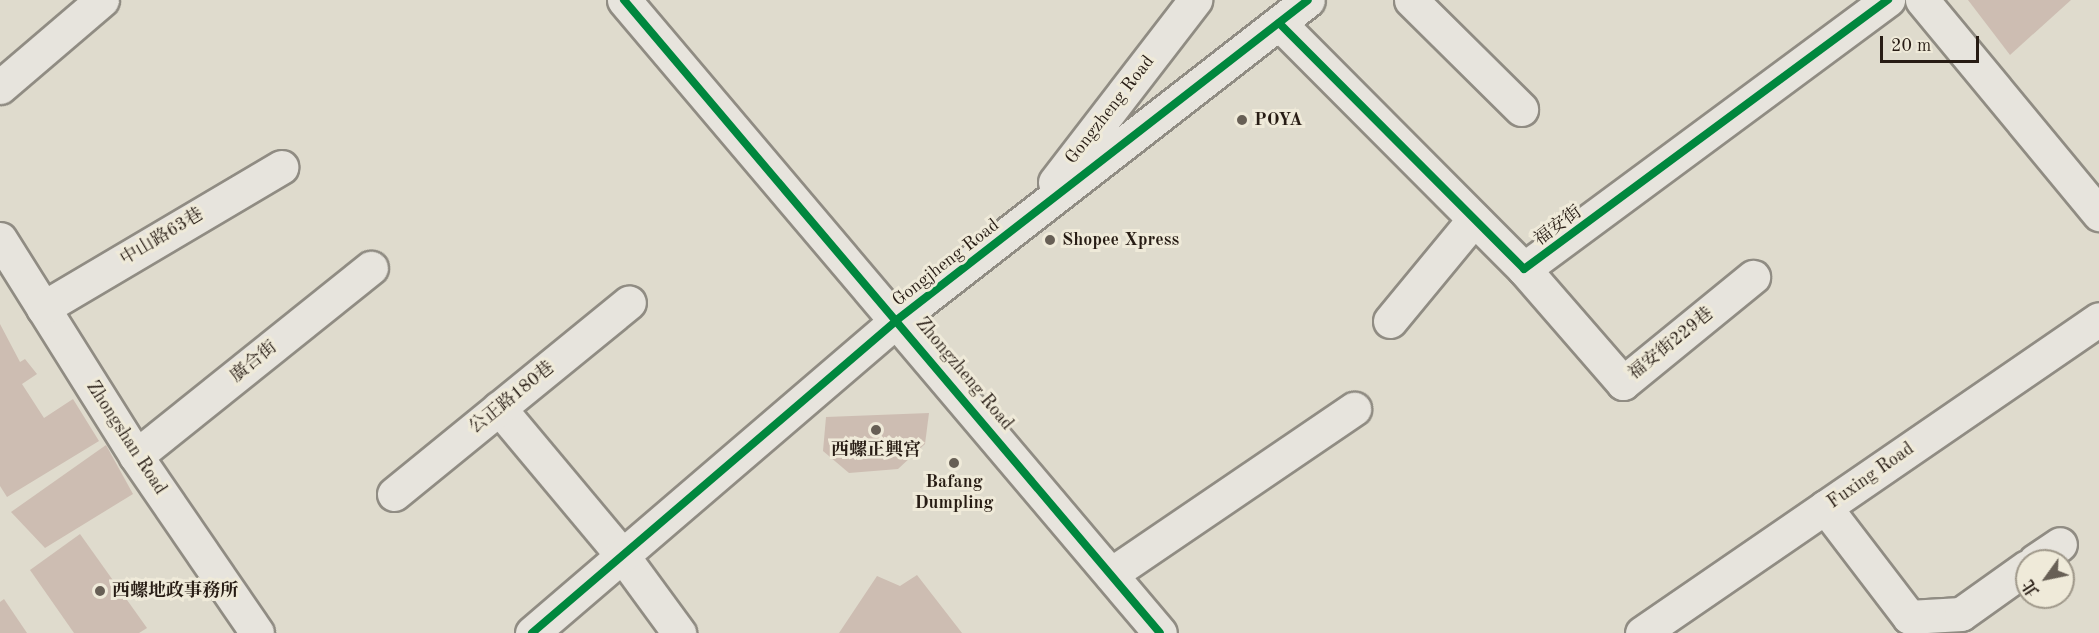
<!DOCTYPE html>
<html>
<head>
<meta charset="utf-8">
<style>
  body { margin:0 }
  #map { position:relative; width:2099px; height:633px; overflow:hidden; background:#dfdbcd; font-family:"Old Standard TT","Noto Serif TC",serif }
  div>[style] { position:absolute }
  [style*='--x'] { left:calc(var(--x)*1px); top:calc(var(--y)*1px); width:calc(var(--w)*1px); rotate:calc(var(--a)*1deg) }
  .building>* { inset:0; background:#cdbdb2 }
  .roads { filter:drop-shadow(2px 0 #908c83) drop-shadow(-2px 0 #908c83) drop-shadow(0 2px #908c83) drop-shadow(0 -2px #908c83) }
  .minor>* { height:33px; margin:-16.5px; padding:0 16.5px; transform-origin:16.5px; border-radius:16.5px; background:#e7e4dd }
  .cycleway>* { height:8px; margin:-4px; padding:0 4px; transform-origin:4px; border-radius:4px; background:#00873e }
  .dots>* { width:16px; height:16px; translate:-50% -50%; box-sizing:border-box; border:3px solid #efead9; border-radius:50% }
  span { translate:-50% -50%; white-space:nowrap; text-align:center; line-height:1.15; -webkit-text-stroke:6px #efead9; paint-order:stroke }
  .street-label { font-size:18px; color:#271c14 }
  .poi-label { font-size:18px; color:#271c14; font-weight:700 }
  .left { translate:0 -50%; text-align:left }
  .north { position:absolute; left:2015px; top:549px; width:60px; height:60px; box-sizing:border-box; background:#efead9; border:2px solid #9f988a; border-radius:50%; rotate:237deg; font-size:16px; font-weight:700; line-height:24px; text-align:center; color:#271c14 }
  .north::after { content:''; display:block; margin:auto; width:21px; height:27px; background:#675f55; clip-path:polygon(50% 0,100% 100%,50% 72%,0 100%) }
  .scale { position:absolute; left:1880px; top:36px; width:99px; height:27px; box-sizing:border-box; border:3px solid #271c14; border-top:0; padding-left:8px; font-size:18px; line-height:21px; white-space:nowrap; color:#271c14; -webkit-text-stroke:4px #efead9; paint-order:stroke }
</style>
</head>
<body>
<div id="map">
  <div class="building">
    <div style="clip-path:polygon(1968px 0,2071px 0,2010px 55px)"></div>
    <div style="clip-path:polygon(0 324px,20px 362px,25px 359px,37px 374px,22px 384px,44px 418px,73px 399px,99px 441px,7px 497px,0 486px)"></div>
    <div style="clip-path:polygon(929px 413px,925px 444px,898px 469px,849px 473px,823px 451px,826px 417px)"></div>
    <div style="clip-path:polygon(106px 445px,133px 494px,45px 548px,11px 512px)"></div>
    <div style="clip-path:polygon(80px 534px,147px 628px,139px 633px,74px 633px,30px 570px)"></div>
    <div style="clip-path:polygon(917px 575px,962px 633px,839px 633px,877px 576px,900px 586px)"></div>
    <div style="clip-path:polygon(4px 599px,27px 633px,0 633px,0 602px)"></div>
  </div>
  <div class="roads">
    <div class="minor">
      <div style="--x:624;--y:0;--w:829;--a:49.74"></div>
      <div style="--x:1411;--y:0;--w:155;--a:44.7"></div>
      <div style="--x:1922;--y:0;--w:278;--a:50.4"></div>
      <div style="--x:1279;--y:23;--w:347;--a:45.1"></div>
      <div style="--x:1524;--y:269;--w:453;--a:-36.5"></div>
      <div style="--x:0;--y:87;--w:134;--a:-40.5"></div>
      <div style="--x:1055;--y:182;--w:230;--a:-52.4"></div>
      <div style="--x:0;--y:239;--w:256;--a:57.9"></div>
      <div style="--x:136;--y:456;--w:214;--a:55.6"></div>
      <div style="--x:1524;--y:269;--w:151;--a:49"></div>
      <div style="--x:1623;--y:383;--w:168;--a:-39.2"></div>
      <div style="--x:43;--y:308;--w:277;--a:-30.6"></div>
      <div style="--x:1390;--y:321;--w:132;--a:-50.5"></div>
      <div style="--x:499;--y:408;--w:192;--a:50.1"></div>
      <div style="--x:622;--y:555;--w:97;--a:53.8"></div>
      <div style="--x:136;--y:456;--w:301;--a:-38.7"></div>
      <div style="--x:394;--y:494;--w:303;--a:-39.2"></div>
      <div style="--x:1825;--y:507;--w:138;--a:52.6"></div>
      <div style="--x:1909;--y:617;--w:52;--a:-3.3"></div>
      <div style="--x:1961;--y:614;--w:81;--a:-35.5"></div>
      <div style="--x:2035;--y:561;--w:30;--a:-34"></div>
      <div style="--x:1111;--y:574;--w:294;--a:-34.2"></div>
      <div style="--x:532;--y:633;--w:482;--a:-40.6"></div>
      <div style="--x:898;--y:319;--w:519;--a:-37.88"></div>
      <div style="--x:1642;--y:633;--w:554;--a:-34.49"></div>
    </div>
  </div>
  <div class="cycleway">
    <div style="--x:624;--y:0;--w:829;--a:49.74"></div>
    <div style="--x:1279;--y:23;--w:347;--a:45.1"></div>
    <div style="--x:1524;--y:269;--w:453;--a:-36.5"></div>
    <div style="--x:532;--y:633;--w:482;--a:-40.6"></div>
    <div style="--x:898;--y:319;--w:519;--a:-37.88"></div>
  </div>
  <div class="dots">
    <div style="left:1242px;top:120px;background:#675f55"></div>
    <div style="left:1050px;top:240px;background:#675f55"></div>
    <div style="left:876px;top:430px;background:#675f55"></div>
    <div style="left:954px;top:463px;background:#675f55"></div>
    <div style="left:100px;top:591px;background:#675f55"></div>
  </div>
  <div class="street-label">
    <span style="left:1110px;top:110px;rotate:-52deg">Gongzheng Road</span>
    <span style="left:1558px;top:226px;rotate:-36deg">福安街</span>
    <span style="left:162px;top:237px;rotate:-31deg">中山路63巷</span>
    <span style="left:946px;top:263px;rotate:-38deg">Gongjheng Road</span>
    <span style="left:1671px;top:344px;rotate:-39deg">福安街229巷</span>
    <span style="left:254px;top:362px;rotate:-39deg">廣合街</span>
    <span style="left:964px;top:374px;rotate:50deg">Zhongzheng Road</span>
    <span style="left:512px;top:398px;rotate:-39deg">公正路180巷</span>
    <span style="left:126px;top:438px;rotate:57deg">Zhongshan Road</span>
    <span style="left:1871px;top:476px;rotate:-35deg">Fuxing Road</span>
  </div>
  <div class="poi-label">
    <span class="left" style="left:1254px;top:120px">POYA</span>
    <span class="left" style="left:1062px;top:240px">Shopee Xpress</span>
    <span style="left:876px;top:450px">西螺正興宮</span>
    <span style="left:954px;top:493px">Bafang<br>Dumpling</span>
    <span class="left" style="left:112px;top:591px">西螺地政事務所</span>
  </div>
  <div class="north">北</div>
  <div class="scale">20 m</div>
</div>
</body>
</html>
